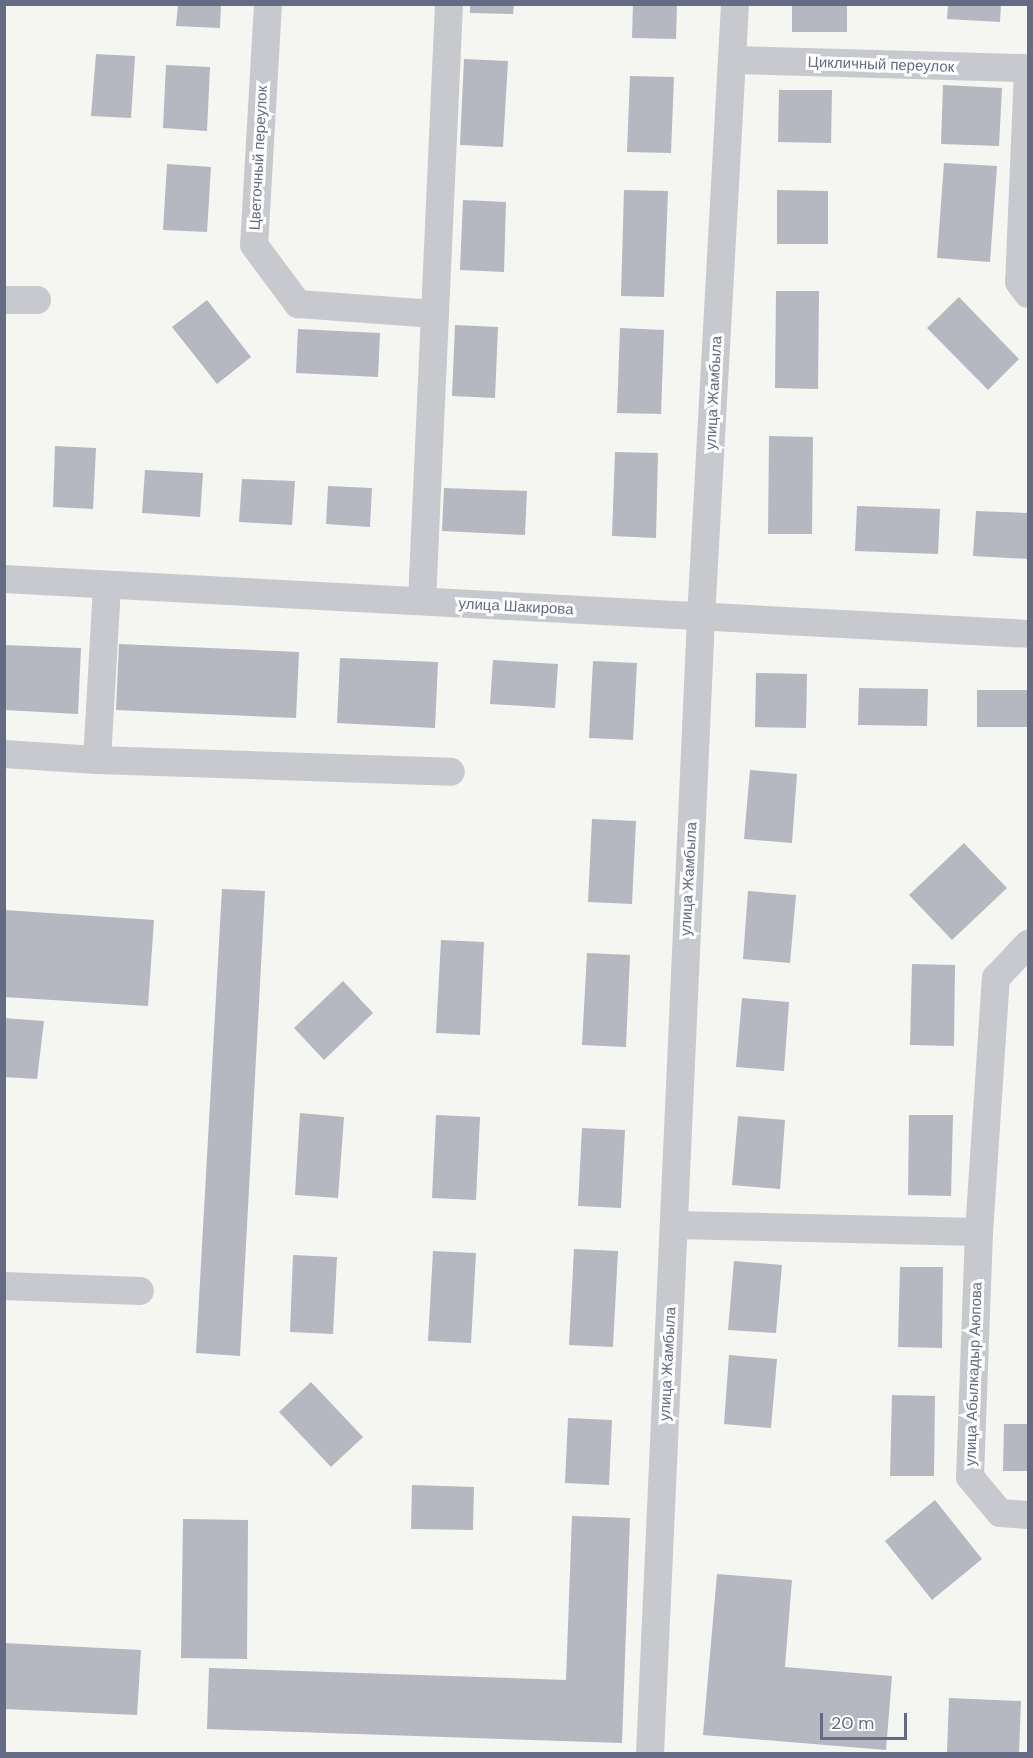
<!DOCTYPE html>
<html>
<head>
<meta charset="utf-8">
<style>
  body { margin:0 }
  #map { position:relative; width:1033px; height:1758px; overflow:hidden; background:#f5f6f2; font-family:"DM Sans",sans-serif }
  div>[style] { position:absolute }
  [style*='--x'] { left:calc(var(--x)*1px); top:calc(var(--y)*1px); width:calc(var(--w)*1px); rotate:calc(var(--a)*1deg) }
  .building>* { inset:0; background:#b5b8c0 }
  .minor>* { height:28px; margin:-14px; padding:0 14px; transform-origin:14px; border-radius:14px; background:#c8c9ce }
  span { translate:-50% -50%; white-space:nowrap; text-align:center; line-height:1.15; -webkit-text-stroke:6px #fff; paint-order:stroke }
  .street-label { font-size:15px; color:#646c85 }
  .frame { position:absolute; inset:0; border:6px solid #646c85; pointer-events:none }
  .scale { position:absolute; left:820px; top:1713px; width:87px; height:27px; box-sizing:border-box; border:3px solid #646c85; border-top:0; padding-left:8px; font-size:18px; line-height:21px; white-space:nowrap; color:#646c85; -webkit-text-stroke:4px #fff; paint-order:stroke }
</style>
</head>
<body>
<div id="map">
  <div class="building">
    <div style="clip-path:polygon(178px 4px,221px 4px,220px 28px,176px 26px)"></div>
    <div style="clip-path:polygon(470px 4px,514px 4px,513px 14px,470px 13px)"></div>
    <div style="clip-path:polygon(633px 4px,677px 4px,676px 39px,632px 38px)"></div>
    <div style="clip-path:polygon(792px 4px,847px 4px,847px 32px,792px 32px)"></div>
    <div style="clip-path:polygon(948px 4px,1001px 4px,1000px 22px,947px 19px)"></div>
    <div style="clip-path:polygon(96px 54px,135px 56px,131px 118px,91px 116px)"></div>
    <div style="clip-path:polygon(464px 59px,508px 61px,503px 147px,460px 145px)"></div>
    <div style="clip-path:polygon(166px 65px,210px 67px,207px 131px,163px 128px)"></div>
    <div style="clip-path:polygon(630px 76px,674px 77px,671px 153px,627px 152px)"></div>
    <div style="clip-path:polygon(943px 85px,1002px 88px,999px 146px,941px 144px)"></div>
    <div style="clip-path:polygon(779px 90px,832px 90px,831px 143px,778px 142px)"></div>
    <div style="clip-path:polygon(944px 163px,997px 166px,990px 262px,937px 258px)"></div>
    <div style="clip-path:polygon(167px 164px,211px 167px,207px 232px,163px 230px)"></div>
    <div style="clip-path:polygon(624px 190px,668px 191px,664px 297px,621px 296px)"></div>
    <div style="clip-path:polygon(777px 190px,828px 191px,828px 244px,777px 244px)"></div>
    <div style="clip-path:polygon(463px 200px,506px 202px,504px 272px,460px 270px)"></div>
    <div style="clip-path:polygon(776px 291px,819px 291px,818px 389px,775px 388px)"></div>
    <div style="clip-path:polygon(959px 297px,1019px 359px,988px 390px,927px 328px)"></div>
    <div style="clip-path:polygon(207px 300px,251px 357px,217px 384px,172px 327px)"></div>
    <div style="clip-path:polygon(455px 325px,498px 327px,495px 398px,452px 396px)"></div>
    <div style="clip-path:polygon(620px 328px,664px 330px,661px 414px,617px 413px)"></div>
    <div style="clip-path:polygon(298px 329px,380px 333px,378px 377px,296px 373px)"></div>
    <div style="clip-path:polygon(769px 436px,813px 437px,812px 534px,768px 534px)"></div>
    <div style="clip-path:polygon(55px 446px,96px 448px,93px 509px,53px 507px)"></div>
    <div style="clip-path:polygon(615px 452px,658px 453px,656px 538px,612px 536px)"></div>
    <div style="clip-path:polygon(145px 470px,203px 473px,200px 517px,142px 513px)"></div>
    <div style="clip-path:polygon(242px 479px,295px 481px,292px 525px,239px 522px)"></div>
    <div style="clip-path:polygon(328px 486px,372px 488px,370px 527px,326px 524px)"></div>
    <div style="clip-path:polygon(444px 488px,527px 491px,525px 535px,442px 531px)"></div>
    <div style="clip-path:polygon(857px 506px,940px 509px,938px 554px,855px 551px)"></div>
    <div style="clip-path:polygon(976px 511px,1028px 513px,1028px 559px,973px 556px)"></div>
    <div style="clip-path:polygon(119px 644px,299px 652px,296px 718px,116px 710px)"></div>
    <div style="clip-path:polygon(4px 645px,81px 648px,78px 714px,4px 710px)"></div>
    <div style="clip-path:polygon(340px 658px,438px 662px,435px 728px,337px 723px)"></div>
    <div style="clip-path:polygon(493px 660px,558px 664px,555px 708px,490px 704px)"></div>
    <div style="clip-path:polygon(593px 661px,637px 663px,633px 740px,589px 738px)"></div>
    <div style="clip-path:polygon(756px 673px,807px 674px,806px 728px,755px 727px)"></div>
    <div style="clip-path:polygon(859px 688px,928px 689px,927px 726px,858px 725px)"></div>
    <div style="clip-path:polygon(977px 690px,1028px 690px,1028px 727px,977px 727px)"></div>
    <div style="clip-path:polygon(750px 770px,797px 774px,792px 843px,744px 839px)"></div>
    <div style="clip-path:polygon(592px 819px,636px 821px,632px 904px,588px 902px)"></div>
    <div style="clip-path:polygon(964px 843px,1007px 888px,952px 940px,909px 895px)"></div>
    <div style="clip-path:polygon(222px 889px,265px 891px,240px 1356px,196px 1353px)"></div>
    <div style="clip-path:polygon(748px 891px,796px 895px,790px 963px,743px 959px)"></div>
    <div style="clip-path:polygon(4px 910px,154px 920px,148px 1006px,4px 997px)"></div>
    <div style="clip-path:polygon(441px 940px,484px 942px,480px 1035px,436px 1033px)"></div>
    <div style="clip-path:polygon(587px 953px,630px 955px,626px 1047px,582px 1045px)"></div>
    <div style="clip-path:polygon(912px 964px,955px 965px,954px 1046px,910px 1045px)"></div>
    <div style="clip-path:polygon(343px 981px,373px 1013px,324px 1060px,294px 1028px)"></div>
    <div style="clip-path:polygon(742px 998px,789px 1002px,784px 1071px,736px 1067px)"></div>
    <div style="clip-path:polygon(4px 1018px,44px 1021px,37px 1079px,4px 1077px)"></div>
    <div style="clip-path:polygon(300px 1113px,344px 1117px,338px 1198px,295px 1195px)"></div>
    <div style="clip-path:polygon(436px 1115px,480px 1117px,476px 1200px,432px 1198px)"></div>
    <div style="clip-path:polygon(909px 1115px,953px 1115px,951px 1196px,908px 1195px)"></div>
    <div style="clip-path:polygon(738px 1116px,785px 1120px,780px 1189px,732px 1185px)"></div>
    <div style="clip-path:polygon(582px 1128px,625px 1130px,621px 1208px,578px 1206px)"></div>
    <div style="clip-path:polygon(574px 1249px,618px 1251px,613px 1347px,569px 1345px)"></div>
    <div style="clip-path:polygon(433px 1251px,476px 1253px,471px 1343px,428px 1341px)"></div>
    <div style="clip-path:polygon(293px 1255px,337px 1257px,333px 1334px,290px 1332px)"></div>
    <div style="clip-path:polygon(734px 1261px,782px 1265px,776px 1333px,728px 1330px)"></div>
    <div style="clip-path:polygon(900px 1267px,943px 1267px,942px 1348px,898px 1347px)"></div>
    <div style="clip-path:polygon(729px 1355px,777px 1359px,771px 1428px,724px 1424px)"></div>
    <div style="clip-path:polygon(311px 1382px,363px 1437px,331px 1467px,279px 1412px)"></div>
    <div style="clip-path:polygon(892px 1395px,935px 1396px,934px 1476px,890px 1476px)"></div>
    <div style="clip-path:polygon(568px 1418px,612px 1420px,609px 1485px,565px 1483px)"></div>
    <div style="clip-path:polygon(1004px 1424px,1028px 1424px,1028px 1471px,1003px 1471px)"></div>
    <div style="clip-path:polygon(412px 1485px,474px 1487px,473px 1530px,411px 1529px)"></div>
    <div style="clip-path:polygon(935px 1500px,982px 1559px,932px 1600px,885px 1541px)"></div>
    <div style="clip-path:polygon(572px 1516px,630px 1518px,622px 1743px,207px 1729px,209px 1668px,566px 1680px)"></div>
    <div style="clip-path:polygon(183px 1519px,248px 1520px,247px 1659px,181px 1658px)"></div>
    <div style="clip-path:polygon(717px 1574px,792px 1580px,785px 1667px,892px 1676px,886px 1750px,703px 1735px)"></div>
    <div style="clip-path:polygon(4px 1643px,141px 1650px,137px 1715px,4px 1709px)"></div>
    <div style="clip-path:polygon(949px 1698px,1021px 1701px,1019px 1754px,947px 1753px)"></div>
  </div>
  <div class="minor">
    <div style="--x:268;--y:4;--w:241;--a:93.3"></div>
    <div style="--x:254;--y:245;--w:74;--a:53.3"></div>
    <div style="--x:298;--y:304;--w:137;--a:4.2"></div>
    <div style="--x:735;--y:60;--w:293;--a:1.6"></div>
    <div style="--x:1028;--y:70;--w:212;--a:92.4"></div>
    <div style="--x:1019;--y:282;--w:15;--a:53"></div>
    <div style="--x:4;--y:300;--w:33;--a:0"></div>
    <div style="--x:4;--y:579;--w:1025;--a:3.07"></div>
    <div style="--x:422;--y:601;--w:598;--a:-87.41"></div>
    <div style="--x:4;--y:754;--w:93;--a:3.7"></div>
    <div style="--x:97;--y:760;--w:175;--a:-86.7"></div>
    <div style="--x:97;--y:760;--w:354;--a:1.9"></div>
    <div style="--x:674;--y:1225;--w:305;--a:1.3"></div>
    <div style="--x:979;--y:1232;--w:245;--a:92.1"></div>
    <div style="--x:970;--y:1477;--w:47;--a:50.2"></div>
    <div style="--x:1000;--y:1513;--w:28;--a:4"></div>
    <div style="--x:979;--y:1232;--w:255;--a:-86.2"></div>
    <div style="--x:996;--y:978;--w:47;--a:-46.7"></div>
    <div style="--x:4;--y:1286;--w:136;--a:2.1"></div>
    <div style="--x:650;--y:1754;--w:1137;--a:-87.43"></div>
    <div style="--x:701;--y:618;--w:615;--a:-86.83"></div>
  </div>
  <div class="street-label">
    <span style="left:881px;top:65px;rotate:2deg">Цикличный переулок</span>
    <span style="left:259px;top:158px;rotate:-87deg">Цветочный переулок</span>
    <span style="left:714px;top:393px;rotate:-87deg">улица Жамбыла</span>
    <span style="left:516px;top:607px;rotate:3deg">улица Шакирова</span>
    <span style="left:689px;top:879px;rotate:-87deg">улица Жамбыла</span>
    <span style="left:668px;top:1364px;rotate:-87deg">улица Жамбыла</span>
    <span style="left:974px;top:1374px;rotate:-88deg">улица Абылкадыр Аюпова</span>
  </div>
  <div class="frame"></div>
  <div class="scale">20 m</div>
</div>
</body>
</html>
